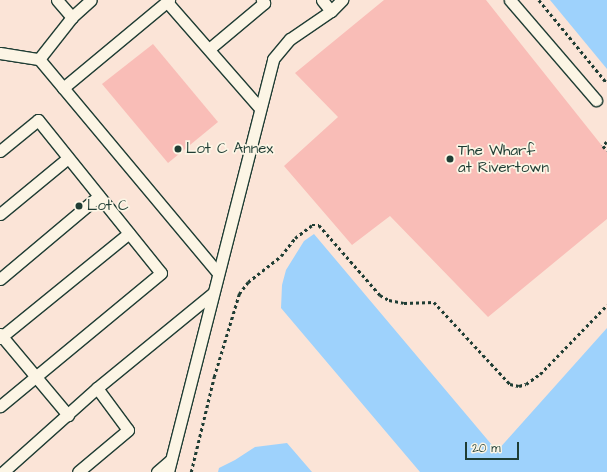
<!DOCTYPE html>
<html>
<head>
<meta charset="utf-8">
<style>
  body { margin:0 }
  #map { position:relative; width:607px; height:472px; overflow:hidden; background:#fbe4d7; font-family:"Architects Daughter",sans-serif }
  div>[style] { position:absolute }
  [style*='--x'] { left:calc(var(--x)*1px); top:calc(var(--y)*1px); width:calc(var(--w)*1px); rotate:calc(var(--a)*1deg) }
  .water>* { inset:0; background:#9ed2fc }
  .building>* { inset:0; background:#f9bdb7 }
  .path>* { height:2.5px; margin-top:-1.25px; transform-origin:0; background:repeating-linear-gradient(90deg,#1f3d34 0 3px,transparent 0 6px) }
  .roads { filter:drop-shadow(1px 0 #1f3d34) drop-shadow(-1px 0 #1f3d34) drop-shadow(0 1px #1f3d34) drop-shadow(0 -1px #1f3d34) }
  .lane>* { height:11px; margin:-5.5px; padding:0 5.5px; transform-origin:5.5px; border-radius:5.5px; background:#fcf5e5 }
  .dots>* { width:11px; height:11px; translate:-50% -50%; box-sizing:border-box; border:2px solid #fcf5e5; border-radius:50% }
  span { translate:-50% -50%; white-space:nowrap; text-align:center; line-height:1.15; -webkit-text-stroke:3.5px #fcf5e5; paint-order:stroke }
  .poi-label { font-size:15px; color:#1f3d34 }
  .left { translate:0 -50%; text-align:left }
  .scale { position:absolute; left:465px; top:442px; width:54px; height:18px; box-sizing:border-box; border:2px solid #1f3d34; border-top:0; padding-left:5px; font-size:12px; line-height:14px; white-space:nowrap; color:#1f3d34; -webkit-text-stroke:3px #fcf5e5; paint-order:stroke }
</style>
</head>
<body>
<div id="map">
  <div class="water">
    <div style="clip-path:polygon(550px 0,607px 0,607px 69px)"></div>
    <div style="clip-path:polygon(314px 234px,497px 451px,607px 328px,607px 472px,420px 472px,281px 308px,282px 285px,286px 270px,304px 241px)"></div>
    <div style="clip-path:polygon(287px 443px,312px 472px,218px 472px,219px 468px,235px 460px,255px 447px)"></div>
  </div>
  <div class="building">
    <div style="clip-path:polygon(384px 0,486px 0,607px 152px,607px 219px,488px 317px,390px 216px,352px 245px,284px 166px,338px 117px,295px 73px)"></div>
    <div style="clip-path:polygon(153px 44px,218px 122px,168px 163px,102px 84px)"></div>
  </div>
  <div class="path">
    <div style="--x:539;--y:0;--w:107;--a:50.7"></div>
    <div style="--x:607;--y:142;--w:6;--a:135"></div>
    <div style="--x:603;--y:146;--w:6;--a:45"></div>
    <div style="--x:191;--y:472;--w:98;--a:-76.4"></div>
    <div style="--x:214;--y:377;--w:87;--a:-73.2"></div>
    <div style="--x:239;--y:294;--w:15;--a:-53"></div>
    <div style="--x:248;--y:282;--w:42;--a:-38.2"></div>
    <div style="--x:281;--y:256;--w:23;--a:-52"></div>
    <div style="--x:295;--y:238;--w:21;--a:-37"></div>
    <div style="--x:312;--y:225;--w:7;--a:0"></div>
    <div style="--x:319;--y:225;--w:93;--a:48.9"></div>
    <div style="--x:380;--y:295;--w:10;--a:29"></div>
    <div style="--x:389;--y:300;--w:15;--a:11"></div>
    <div style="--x:404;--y:303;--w:30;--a:-2"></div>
    <div style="--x:434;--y:302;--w:112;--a:47.2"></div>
    <div style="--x:510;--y:384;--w:9;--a:13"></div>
    <div style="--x:519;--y:386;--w:7;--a:-16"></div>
    <div style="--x:526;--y:384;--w:17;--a:-36"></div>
    <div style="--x:540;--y:374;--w:96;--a:-45.8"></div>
  </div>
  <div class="roads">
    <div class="lane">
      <div style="--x:57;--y:0;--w:23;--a:49"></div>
      <div style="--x:72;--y:17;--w:25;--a:-42"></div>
      <div style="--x:322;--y:0;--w:14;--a:51"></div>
      <div style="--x:510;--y:0;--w:132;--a:49.3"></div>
      <div style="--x:167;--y:2;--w:140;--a:48.8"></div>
      <div style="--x:209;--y:49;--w:72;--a:-39.9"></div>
      <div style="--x:264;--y:3;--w:4;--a:-124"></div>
      <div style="--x:0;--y:53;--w:39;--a:9"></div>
      <div style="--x:39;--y:59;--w:279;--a:50.1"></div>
      <div style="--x:39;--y:59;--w:53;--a:-51.8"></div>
      <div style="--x:63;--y:88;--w:138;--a:-39.7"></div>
      <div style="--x:0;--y:151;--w:49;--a:-39.2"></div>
      <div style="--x:38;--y:120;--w:196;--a:51.2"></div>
      <div style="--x:161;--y:273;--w:209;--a:140.4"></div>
      <div style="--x:0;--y:214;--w:88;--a:-39.5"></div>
      <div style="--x:0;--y:279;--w:129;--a:-40"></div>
      <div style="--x:0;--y:334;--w:106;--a:50"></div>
      <div style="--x:0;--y:338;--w:166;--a:-39.1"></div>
      <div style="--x:97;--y:388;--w:150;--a:-39.3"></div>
      <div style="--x:3;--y:472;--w:126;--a:-41.8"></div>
      <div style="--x:97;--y:388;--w:52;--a:53.6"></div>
      <div style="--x:128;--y:430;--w:65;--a:140"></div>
      <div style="--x:157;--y:472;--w:18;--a:-41"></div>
      <div style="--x:168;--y:472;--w:426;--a:-75.7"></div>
      <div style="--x:273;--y:59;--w:26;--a:-50"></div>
      <div style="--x:290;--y:39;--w:50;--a:-34.3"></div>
      <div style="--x:331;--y:11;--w:16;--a:-45"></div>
    </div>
  </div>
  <div class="dots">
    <div style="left:178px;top:149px;background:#1f3d34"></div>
    <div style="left:450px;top:159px;background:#1f3d34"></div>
    <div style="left:79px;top:206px;background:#1f3d34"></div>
  </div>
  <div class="poi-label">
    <span class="left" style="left:186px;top:149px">Lot C Annex</span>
    <span class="left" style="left:458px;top:159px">The Wharf<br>at Rivertown</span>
    <span class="left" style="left:87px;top:206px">Lot C</span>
  </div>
  <div class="scale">20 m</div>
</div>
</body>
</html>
